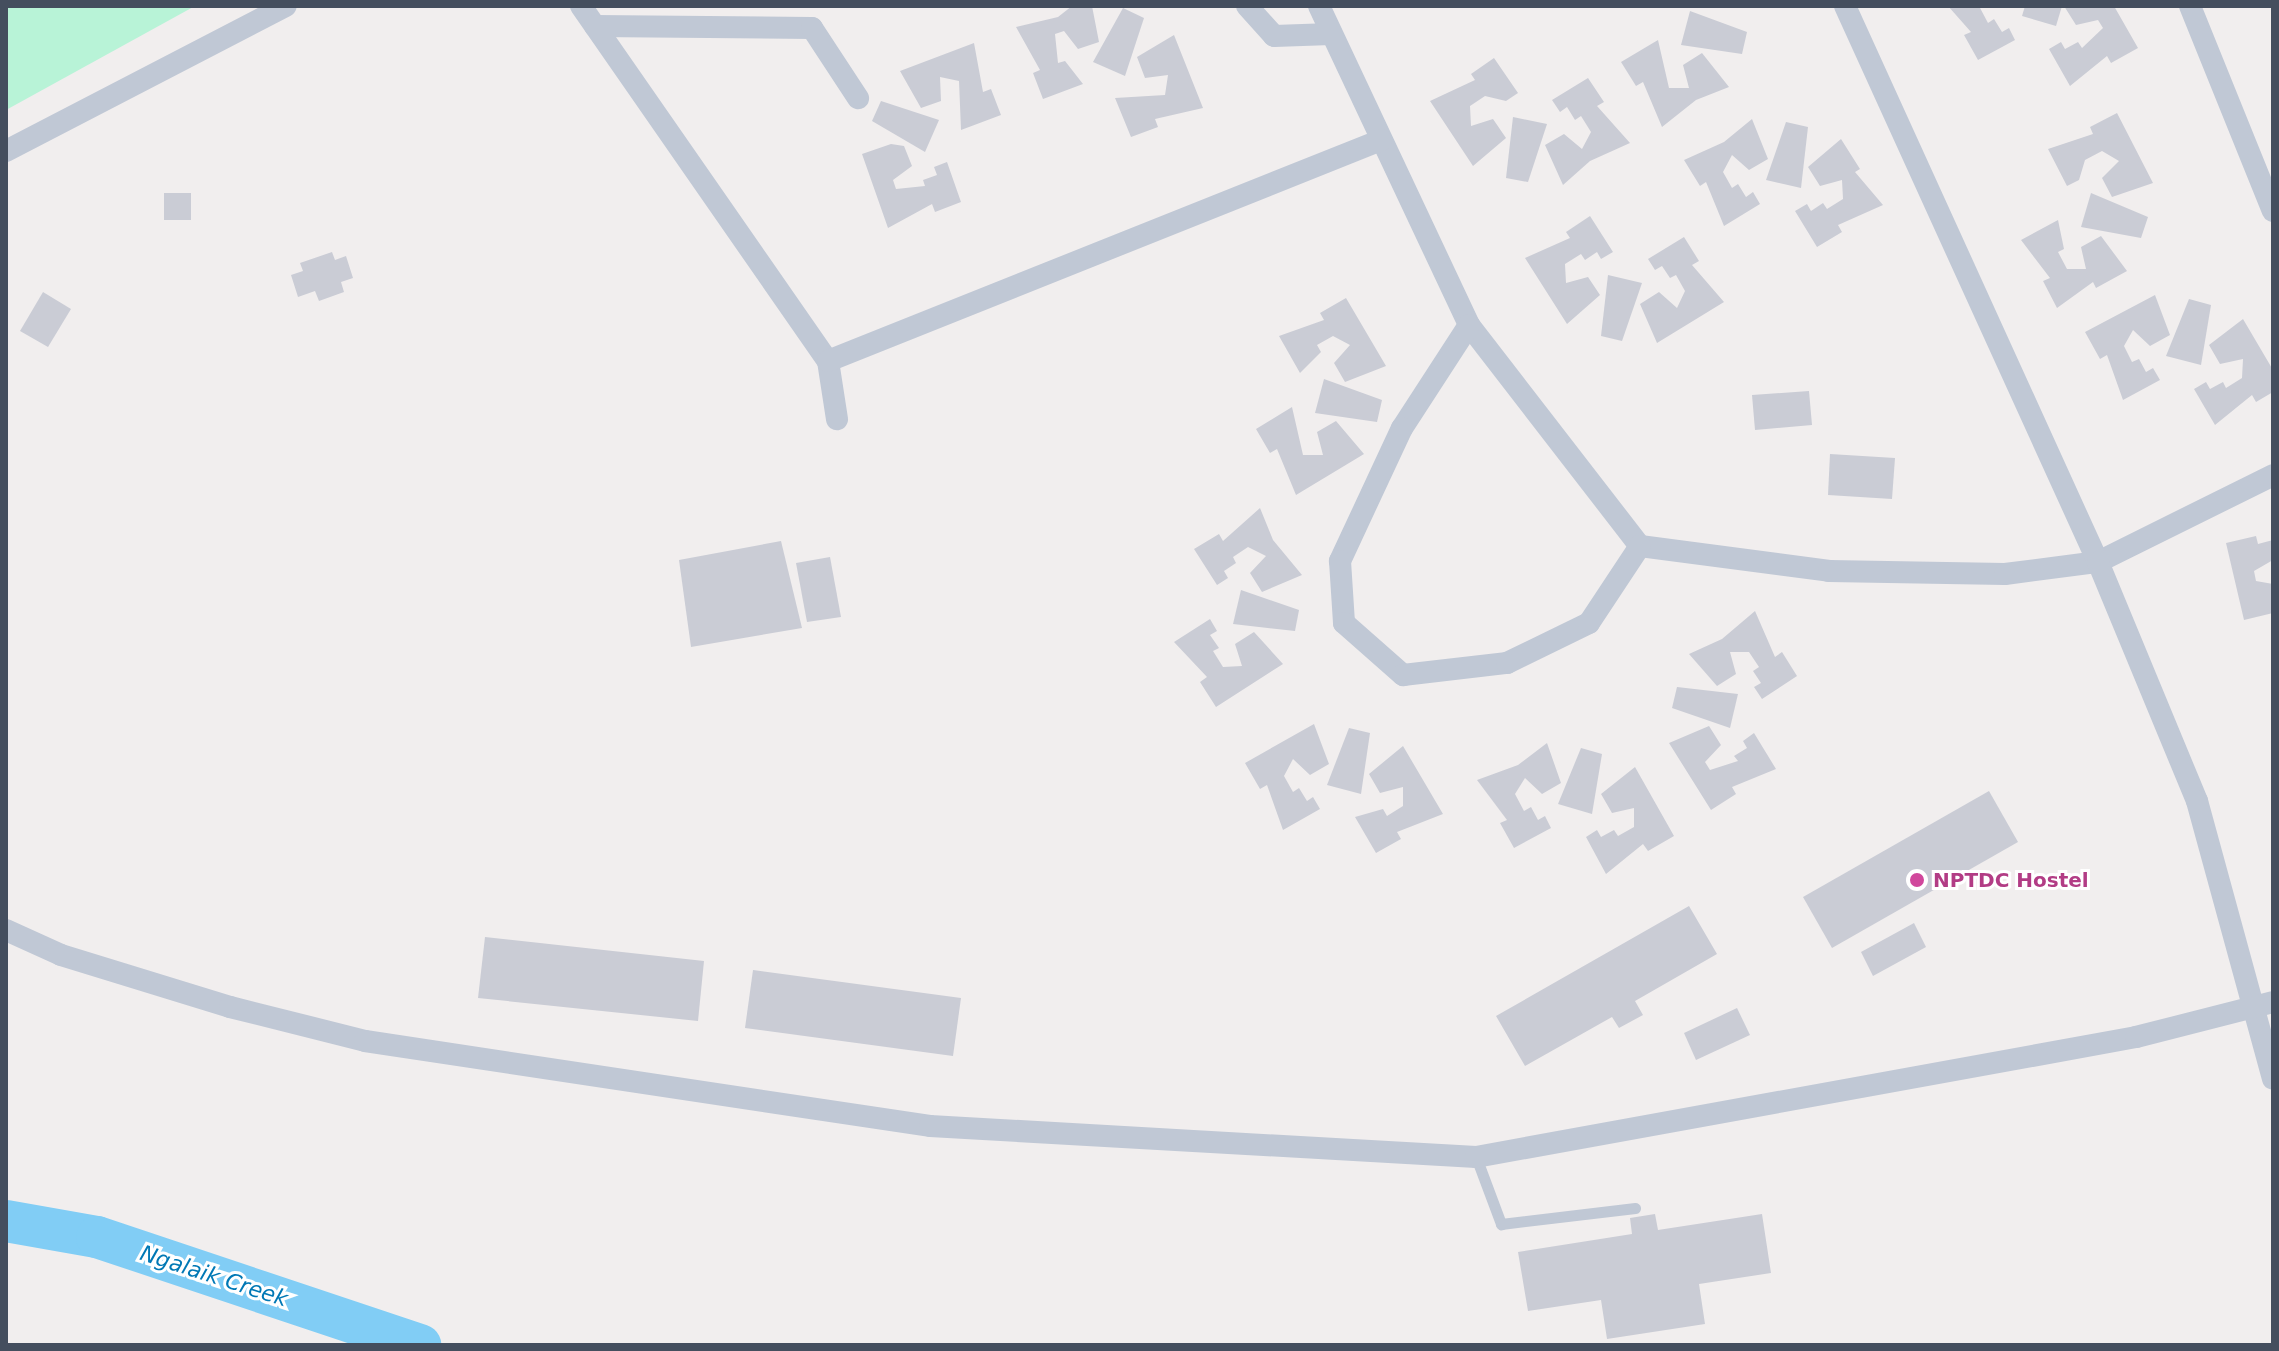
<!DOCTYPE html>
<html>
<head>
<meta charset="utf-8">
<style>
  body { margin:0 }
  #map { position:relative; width:2279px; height:1351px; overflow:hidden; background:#f1eeee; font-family:"DejaVu Sans",sans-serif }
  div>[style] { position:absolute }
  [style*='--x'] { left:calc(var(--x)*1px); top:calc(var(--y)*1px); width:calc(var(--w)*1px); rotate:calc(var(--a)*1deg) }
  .green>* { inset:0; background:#b8f3d7 }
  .river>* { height:42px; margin:-21px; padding:0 21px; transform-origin:21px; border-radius:21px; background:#81cdf5 }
  .building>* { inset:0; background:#caccd5 }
  .service>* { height:11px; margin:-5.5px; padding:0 5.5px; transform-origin:5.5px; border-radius:5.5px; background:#c0c8d5 }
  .minor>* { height:22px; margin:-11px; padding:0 11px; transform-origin:11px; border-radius:11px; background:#c0c8d5 }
  .dots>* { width:22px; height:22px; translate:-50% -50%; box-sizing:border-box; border:4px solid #fff; border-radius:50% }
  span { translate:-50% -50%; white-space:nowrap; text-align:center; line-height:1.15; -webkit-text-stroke:6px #fff; paint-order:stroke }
  .hotel-label { font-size:20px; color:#b23c85; font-weight:700 }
  .left { translate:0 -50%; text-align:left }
  .water-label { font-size:22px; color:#0078b5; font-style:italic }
  .frame { position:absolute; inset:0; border:8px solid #444e5e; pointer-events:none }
</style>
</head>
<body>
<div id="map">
  <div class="green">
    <div style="clip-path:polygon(6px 6px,195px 6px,6px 110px)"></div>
  </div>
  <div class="river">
    <div style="--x:6;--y:1221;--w:92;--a:10"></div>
    <div style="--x:97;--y:1237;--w:341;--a:18.5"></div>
  </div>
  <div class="building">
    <div style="clip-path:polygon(1072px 6px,1092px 6px,1099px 42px,1078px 49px,1064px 31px,1055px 34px,1058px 63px,1065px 61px,1083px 84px,1043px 99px,1033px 73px,1040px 70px,1016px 27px,1058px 17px)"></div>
    <div style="clip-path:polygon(1948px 6px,1979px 6px,1988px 23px,1994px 19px,2002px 32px,2009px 28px,2015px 40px,1978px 60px,1964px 35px,1971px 32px)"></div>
    <div style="clip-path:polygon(2025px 6px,2062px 6px,2056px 26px,2022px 16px)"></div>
    <div style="clip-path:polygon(2064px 6px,2114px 6px,2138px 48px,2111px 63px,2107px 56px,2070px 86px,2049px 49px,2061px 42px,2065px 49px,2078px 42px,2082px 48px,2103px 28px,2098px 20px,2076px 25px)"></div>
    <div style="clip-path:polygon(1123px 8px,1144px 18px,1125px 76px,1093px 62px)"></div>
    <div style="clip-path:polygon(1690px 11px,1747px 32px,1742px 54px,1681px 45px)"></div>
    <div style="clip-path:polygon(1174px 35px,1203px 108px,1155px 119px,1158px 127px,1131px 137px,1115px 98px,1165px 95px,1168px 75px,1145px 78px,1137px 57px)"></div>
    <div style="clip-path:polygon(1658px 40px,1669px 88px,1689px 88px,1683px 65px,1702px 53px,1729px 87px,1696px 100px,1662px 127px,1643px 82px,1636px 86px,1621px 62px)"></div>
    <div style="clip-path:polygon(974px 43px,983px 92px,991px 89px,1001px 115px,961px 130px,959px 81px,940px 77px,941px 101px,921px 108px,900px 71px)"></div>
    <div style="clip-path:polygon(1494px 58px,1518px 93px,1506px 101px,1485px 96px,1470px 106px,1471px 126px,1493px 119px,1506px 138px,1473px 166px,1430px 101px,1475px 80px,1471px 74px)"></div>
    <div style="clip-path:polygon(1588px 78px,1604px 102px,1597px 106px,1630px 143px,1590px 161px,1563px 185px,1545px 145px,1564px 134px,1582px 149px,1591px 132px,1581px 116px,1575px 120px,1567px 107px,1560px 112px,1552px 100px)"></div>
    <div style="clip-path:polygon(881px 101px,939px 120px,925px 152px,872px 121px)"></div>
    <div style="clip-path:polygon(2117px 113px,2153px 183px,2112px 197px,2102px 178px,2119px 161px,2102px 151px,2085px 160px,2079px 180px,2067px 186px,2048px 149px,2093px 134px,2090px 127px)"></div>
    <div style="clip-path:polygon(1513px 117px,1547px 124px,1528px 182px,1506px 178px)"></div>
    <div style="clip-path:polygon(1752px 119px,1768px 159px,1749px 170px,1732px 155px,1723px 172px,1732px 188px,1738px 184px,1746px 197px,1753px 192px,1760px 204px,1724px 226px,1706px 182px,1700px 186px,1684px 160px,1724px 142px)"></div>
    <div style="clip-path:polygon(1786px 122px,1808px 127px,1801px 188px,1766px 180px)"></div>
    <div style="clip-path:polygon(1841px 139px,1860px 169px,1855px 172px,1883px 205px,1838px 225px,1842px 232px,1817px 247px,1795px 211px,1807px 204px,1811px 211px,1823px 203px,1827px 209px,1843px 199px,1842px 180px,1820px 186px,1808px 167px)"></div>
    <div style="clip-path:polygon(891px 144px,904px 146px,912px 166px,893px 180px,896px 189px,925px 186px,923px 180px,937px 175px,934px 167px,947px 162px,961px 202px,935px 212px,932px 204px,888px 228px,862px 154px)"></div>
    <div style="clip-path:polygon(164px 193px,191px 193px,191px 220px,164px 220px)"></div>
    <div style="clip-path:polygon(2091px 193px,2148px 217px,2141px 238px,2081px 227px)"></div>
    <div style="clip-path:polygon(1590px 216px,1613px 252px,1601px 259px,1597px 252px,1585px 260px,1581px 254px,1565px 264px,1566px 283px,1588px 277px,1600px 295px,1567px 324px,1525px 258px,1570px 238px,1566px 232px)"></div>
    <div style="clip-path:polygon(2058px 220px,2064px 249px,2058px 252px,2067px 269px,2086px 269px,2081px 247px,2101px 236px,2127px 271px,2096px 288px,2093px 282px,2057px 308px,2043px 281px,2050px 278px,2021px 240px)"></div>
    <div style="clip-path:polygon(1684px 237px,1699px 261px,1692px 265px,1724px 302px,1657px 343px,1640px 304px,1659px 292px,1677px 308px,1685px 291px,1676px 275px,1670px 278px,1662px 266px,1655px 270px,1648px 259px)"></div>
    <div style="clip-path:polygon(332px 252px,335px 260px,346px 256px,353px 278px,341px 282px,344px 292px,319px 301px,315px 291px,298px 297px,291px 275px,303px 271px,300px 263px)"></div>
    <div style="clip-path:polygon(1608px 275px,1642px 283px,1622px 341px,1601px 336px)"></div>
    <div style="clip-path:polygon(43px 292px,71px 309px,48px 347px,20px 331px)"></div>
    <div style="clip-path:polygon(2155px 295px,2170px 335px,2150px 346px,2133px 330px,2124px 346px,2132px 362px,2139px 359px,2146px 372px,2153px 368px,2160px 380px,2123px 400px,2107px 355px,2100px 359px,2085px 332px)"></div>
    <div style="clip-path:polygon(1346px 298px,1386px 366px,1345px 382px,1334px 363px,1350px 345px,1333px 336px,1317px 345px,1321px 352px,1300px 373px,1279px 336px,1324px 320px,1320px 313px)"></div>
    <div style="clip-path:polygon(2189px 299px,2211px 305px,2201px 365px,2166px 356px)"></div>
    <div style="clip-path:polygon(2243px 319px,2273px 370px,2273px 392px,2256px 402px,2252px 395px,2215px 425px,2194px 389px,2206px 382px,2210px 389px,2223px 382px,2226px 388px,2242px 378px,2243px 359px,2220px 364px,2209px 345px)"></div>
    <div style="clip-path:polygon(1324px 379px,1382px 400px,1377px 422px,1315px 413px)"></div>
    <div style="clip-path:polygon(1809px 391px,1812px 425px,1755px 430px,1752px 395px)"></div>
    <div style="clip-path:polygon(1292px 407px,1303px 455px,1323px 455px,1317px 432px,1336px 421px,1364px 454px,1296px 495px,1277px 449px,1270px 453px,1256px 429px)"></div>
    <div style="clip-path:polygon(1830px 454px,1895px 458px,1892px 499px,1828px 495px)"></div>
    <div style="clip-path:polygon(1260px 508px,1273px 540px,1302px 575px,1262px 592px,1250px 573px,1266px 556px,1248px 547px,1233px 557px,1236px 563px,1224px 571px,1228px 578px,1217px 585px,1194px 549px,1219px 534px,1223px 541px)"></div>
    <div style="clip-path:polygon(2256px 536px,2258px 544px,2273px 540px,2273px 560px,2254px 571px,2256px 581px,2273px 584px,2273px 613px,2244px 620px,2226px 543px)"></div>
    <div style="clip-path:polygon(781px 541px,802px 628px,691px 647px,679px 560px)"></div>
    <div style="clip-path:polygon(830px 557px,841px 617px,807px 622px,796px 563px)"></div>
    <div style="clip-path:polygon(1241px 590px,1299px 610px,1295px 631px,1233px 624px)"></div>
    <div style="clip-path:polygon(1755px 611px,1775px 657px,1782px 652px,1797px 676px,1762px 699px,1754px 687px,1761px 683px,1753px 671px,1759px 667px,1749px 652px,1730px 652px,1736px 674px,1717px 686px,1689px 654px,1722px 639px)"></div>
    <div style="clip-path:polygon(1210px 619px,1217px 631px,1210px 635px,1219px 648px,1213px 651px,1223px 667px,1242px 666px,1235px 644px,1254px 632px,1283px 664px,1216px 707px,1200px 682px,1207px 677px,1174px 642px)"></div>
    <div style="clip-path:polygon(1677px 687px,1738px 694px,1730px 728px,1672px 708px)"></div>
    <div style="clip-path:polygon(1314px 724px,1329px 764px,1310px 775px,1293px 759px,1284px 776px,1293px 792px,1299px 788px,1307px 801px,1313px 797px,1320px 809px,1283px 830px,1267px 785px,1260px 789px,1245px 763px)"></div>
    <div style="clip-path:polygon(1709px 726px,1721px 745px,1705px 762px,1710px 770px,1738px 761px,1734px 756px,1747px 748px,1743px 741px,1754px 733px,1776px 769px,1732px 787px,1736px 794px,1711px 810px,1669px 743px)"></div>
    <div style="clip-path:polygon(1349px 728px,1370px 733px,1361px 794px,1327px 785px)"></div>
    <div style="clip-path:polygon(1547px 743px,1561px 783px,1542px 794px,1525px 778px,1515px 794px,1524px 811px,1531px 807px,1538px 820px,1545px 816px,1551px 828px,1514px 848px,1500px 823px,1507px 820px,1477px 780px,1518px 765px)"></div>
    <div style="clip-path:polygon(1403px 746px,1443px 814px,1397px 832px,1401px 839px,1376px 853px,1355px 817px,1383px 809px,1387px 816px,1403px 806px,1403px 787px,1380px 793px,1369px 774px)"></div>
    <div style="clip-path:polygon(1581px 748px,1602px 754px,1592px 814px,1558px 804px)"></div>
    <div style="clip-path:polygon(1635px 767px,1674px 836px,1648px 851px,1643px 844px,1606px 874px,1586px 837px,1597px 830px,1601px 837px,1614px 830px,1618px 836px,1634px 827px,1634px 808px,1612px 813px,1601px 794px)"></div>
    <div style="clip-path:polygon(1989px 791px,2018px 842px,1832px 948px,1803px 897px)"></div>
    <div style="clip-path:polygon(1689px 906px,1717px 954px,1635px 1001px,1643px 1015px,1619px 1028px,1612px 1017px,1525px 1066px,1496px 1016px)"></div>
    <div style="clip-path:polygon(1914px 923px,1926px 947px,1873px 976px,1861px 952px)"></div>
    <div style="clip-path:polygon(485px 937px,704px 961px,698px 1021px,478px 998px)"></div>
    <div style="clip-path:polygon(753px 970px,961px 998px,953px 1056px,745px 1028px)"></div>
    <div style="clip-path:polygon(1737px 1008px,1750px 1035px,1696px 1060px,1684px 1033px)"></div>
    <div style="clip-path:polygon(1655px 1214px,1658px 1230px,1762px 1214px,1771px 1273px,1699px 1284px,1705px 1324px,1607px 1339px,1601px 1300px,1528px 1311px,1518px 1252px,1632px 1234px,1630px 1218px)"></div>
  </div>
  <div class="service">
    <div style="--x:1476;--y:1157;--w:72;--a:69.5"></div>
    <div style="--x:1501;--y:1224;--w:135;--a:-6.8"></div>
  </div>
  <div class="minor">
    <div style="--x:581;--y:6;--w:432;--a:55.2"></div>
    <div style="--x:828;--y:361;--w:59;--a:81.2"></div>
    <div style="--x:1247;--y:6;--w:40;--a:48"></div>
    <div style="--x:1274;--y:36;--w:57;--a:-2"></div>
    <div style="--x:1319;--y:6;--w:353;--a:64.8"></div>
    <div style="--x:1469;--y:325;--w:279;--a:52.3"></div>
    <div style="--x:1640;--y:546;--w:191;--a:7.5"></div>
    <div style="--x:1829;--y:571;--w:176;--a:1"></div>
    <div style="--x:2005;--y:574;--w:94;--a:-7.4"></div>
    <div style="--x:2098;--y:562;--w:195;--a:-26.4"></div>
    <div style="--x:1845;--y:6;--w:611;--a:65.53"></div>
    <div style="--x:2098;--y:562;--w:259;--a:67.5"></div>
    <div style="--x:2197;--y:801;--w:288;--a:74.7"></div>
    <div style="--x:2190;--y:6;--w:221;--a:68"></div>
    <div style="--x:595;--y:26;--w:217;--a:0.5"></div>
    <div style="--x:812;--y:28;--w:84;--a:56.7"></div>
    <div style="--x:6;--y:151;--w:315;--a:-27.4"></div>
    <div style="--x:1469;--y:325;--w:123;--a:123"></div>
    <div style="--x:1402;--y:428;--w:147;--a:115"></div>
    <div style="--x:1340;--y:561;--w:62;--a:86.3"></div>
    <div style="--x:1344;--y:623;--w:79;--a:41.4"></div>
    <div style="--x:1403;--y:675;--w:105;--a:-6.6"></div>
    <div style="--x:1507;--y:663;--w:91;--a:-26"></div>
    <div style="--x:1589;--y:623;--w:92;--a:-56.5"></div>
    <div style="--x:828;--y:361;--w:596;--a:-21.78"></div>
    <div style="--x:6;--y:930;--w:60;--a:24.4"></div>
    <div style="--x:61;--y:955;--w:177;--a:17.1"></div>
    <div style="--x:230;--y:1007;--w:139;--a:14.1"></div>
    <div style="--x:365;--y:1041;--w:571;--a:8.56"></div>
    <div style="--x:930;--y:1126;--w:547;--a:3.25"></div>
    <div style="--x:1476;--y:1157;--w:671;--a:-10.3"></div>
    <div style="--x:2136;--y:1037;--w:141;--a:-14.3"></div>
  </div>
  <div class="dots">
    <div style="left:1917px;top:880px;background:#d1479c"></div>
  </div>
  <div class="hotel-label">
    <span class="left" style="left:1933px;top:880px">NPTDC Hostel</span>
  </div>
  <div class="water-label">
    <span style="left:214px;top:1276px;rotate:18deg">Ngalaik Creek</span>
  </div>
  <div class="frame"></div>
</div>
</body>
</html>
